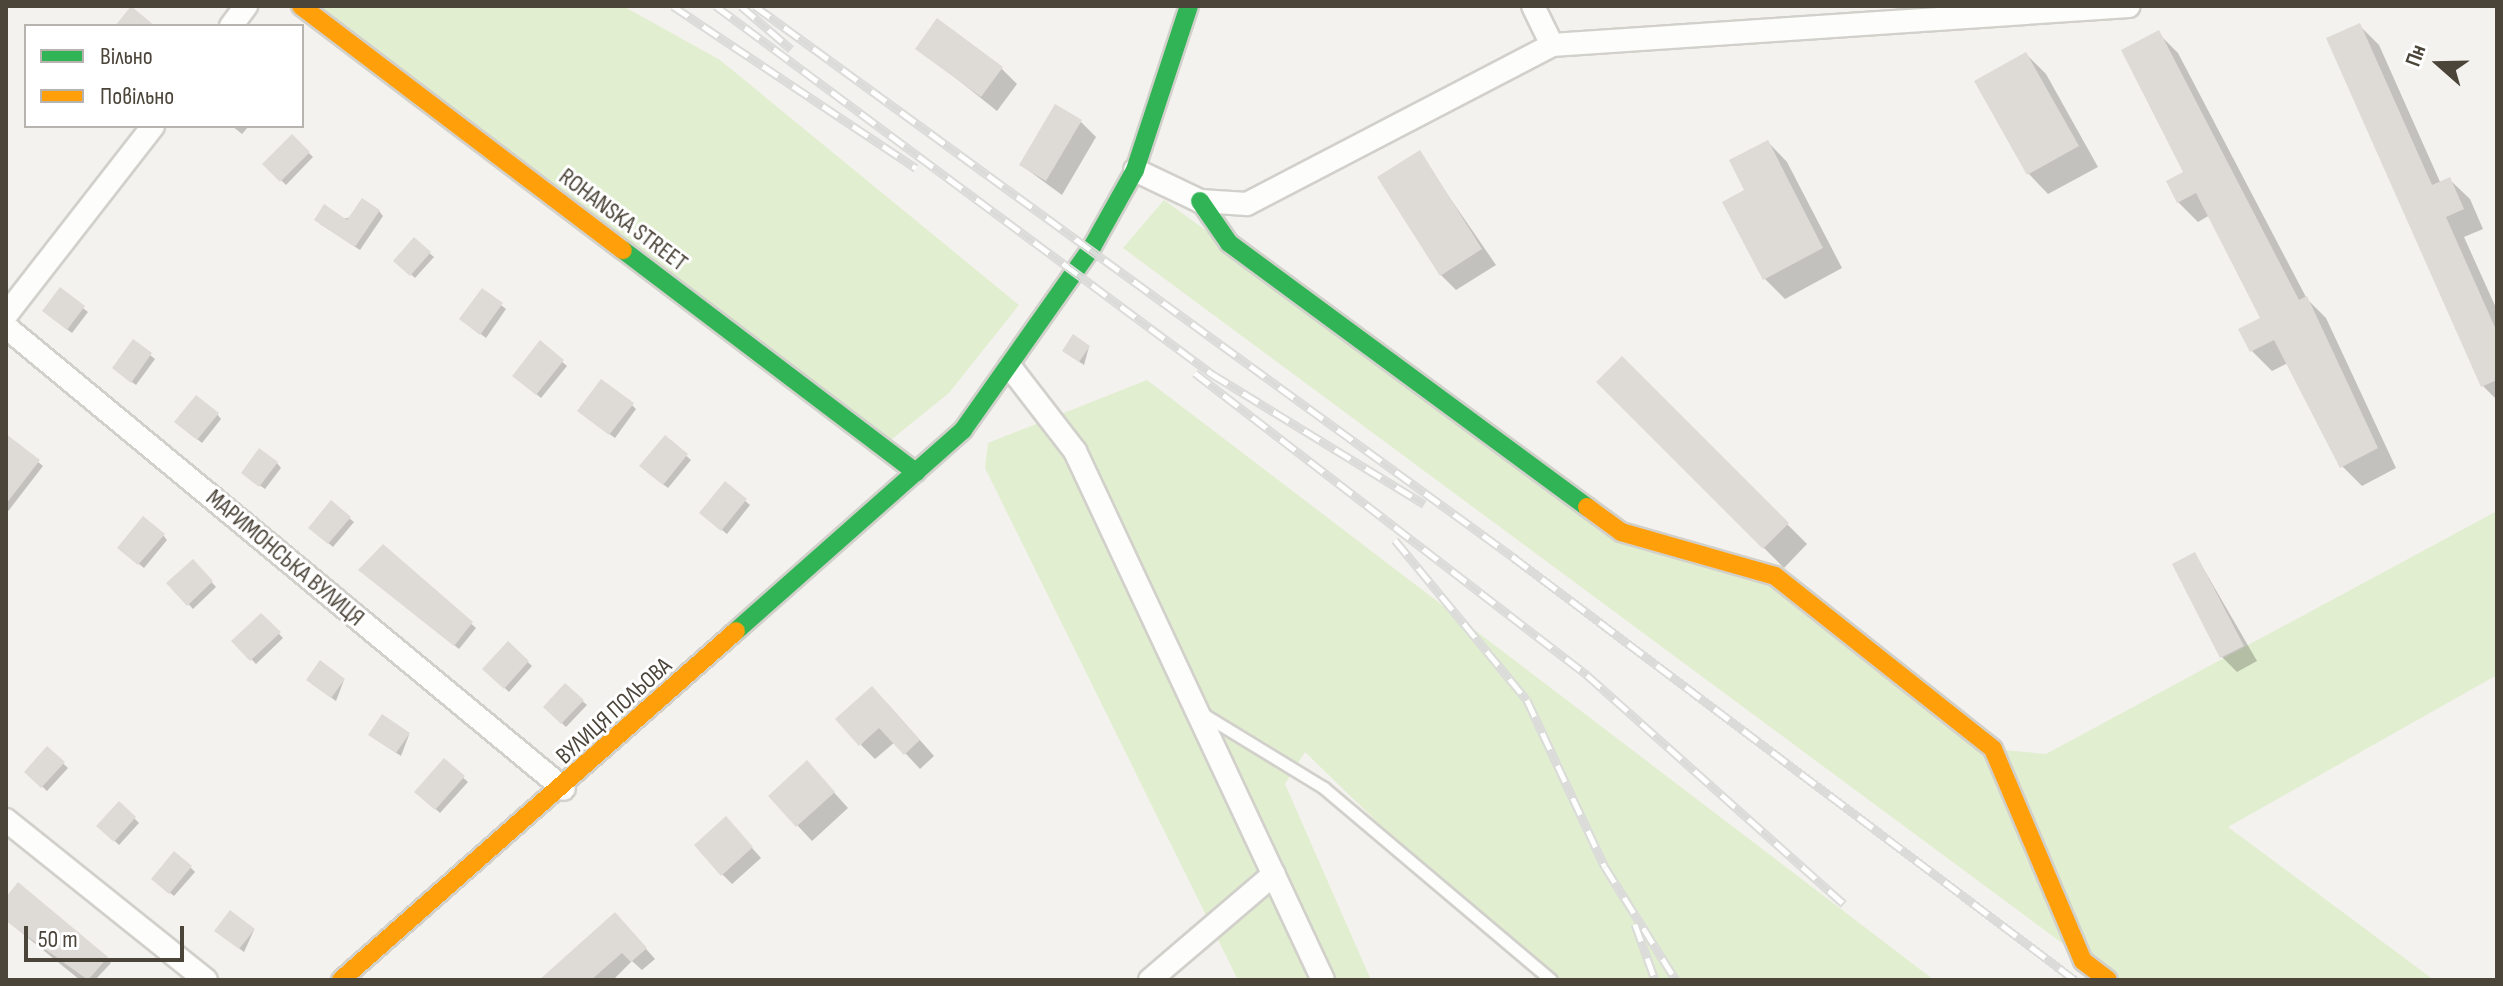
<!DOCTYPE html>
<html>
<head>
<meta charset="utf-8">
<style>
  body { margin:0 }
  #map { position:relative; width:2503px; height:986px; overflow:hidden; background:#f4f2ee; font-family:"Sofia Sans Condensed",sans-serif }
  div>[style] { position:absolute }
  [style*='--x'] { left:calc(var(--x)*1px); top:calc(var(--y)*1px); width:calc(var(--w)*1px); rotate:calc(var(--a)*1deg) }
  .green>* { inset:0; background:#e1eecf }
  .shadow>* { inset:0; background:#0003 }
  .building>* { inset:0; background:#dedbd6 }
  .roads { filter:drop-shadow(2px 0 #d2d0cb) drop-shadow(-2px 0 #d2d0cb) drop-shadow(0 2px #d2d0cb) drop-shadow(0 -2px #d2d0cb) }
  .lane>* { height:11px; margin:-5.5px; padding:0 5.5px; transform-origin:5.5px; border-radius:5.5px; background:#fdfdfc }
  .street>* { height:22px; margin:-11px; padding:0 11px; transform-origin:11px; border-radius:11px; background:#fdfdfc }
  .fast>* { height:18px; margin:-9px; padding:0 9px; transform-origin:9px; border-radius:9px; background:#30b455 }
  .slow>* { height:18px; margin:-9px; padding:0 9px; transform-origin:9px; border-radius:9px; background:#ff9f0a }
  .rail>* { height:9px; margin-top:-4.5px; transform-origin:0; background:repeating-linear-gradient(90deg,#fff 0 18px,#dbdbda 0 36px); box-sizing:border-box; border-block:2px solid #dbdbda }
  span { translate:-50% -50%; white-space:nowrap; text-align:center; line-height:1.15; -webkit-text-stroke:6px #fff; paint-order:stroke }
  .street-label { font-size:24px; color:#4b4439 }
  .frame { position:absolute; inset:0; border:8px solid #4b4439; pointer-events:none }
  .legend { position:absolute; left:24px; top:24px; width:280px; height:104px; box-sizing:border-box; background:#fff; border:2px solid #b7b4b0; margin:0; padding:10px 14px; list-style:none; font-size:24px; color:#4b4439 }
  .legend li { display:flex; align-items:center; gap:16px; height:40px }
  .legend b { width:40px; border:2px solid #b7b4b0 }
  .north { position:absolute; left:2399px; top:24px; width:80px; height:80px; -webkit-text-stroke:6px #fff; paint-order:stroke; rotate:290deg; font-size:22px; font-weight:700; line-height:32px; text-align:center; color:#4b4439 }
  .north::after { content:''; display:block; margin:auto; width:28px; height:36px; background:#4b4439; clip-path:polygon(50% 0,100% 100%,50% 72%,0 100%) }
  .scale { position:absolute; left:24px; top:926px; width:160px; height:36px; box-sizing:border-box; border:4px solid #4b4439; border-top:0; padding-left:10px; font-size:24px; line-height:28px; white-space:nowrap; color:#4b4439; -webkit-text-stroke:6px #fff; paint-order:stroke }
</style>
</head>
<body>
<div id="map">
  <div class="green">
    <div style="clip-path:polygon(300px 6px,623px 6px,720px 60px,1019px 305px,949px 393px,882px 447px)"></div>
    <div style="clip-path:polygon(1164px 200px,1621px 532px,1775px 576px,1993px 749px,2046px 754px,2497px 511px,2497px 675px,2228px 827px,2434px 980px,2112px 980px,1123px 248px)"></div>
    <div style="clip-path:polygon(1147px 380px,1934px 980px,1540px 980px,1305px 752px,1285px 784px,1371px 980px,1238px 980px,985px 468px,988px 443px)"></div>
  </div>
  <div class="shadow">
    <div style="clip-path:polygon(1916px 6px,1947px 6px,1927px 17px)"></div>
    <div style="clip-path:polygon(2359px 25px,2379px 45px,2441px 184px,2450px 180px,2470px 199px,2483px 229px,2464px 237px,2497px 310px,2497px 400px,2483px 386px,2329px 39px)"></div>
    <div style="clip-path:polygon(2158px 33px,2178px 53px,2307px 299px,2326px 318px,2396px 468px,2362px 486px,2342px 466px,2288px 363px,2272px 371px,2252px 351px,2241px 330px,2263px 318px,2210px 215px,2198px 222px,2178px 202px,2186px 173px)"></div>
    <div style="clip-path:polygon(918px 48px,1002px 69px,1017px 84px,997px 111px)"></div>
    <div style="clip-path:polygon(2026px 54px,2046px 74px,2098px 167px,2048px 194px,2029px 174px,1977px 82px)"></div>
    <div style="clip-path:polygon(1081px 122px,1096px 137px,1062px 195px,1021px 165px)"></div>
    <div style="clip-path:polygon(232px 126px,249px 126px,242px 134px)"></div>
    <div style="clip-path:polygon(292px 137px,313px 157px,286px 185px,265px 164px)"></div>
    <div style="clip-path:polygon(1768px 142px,1787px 162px,1842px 268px,1785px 299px,1765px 279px,1747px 191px)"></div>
    <div style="clip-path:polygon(1419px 153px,1496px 265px,1456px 290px,1441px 275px)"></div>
    <div style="clip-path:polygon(379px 211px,383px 216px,360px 250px,320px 224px)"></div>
    <div style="clip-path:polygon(414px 240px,434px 257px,415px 278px,396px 261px)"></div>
    <div style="clip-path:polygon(60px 290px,88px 312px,72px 333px,48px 315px)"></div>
    <div style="clip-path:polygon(482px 290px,506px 309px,486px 338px,466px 323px)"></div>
    <div style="clip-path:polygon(134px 342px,155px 359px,136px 385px,118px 372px)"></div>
    <div style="clip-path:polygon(540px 343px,567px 366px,541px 398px,519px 380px)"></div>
    <div style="clip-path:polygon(1089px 347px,1084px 365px,1069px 355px)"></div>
    <div style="clip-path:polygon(1622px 359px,1807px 544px,1784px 568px,1599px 382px)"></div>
    <div style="clip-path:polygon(632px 405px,636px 409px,615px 438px,584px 415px)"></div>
    <div style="clip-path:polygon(217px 414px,221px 419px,202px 443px,181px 426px)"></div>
    <div style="clip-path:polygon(6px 436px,43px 466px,6px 514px)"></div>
    <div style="clip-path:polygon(665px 437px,691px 460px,668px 488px,646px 471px)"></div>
    <div style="clip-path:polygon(277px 463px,281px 468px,265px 489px,248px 477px)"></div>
    <div style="clip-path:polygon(725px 484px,750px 505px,727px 534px,706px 517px)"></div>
    <div style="clip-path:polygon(349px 518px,354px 522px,333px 547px,315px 532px)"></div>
    <div style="clip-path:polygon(163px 535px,167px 540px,144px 568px,124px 552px)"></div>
    <div style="clip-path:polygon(384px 547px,476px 628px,459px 649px,365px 574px)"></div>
    <div style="clip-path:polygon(2195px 554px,2257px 661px,2237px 672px,2222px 657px)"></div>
    <div style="clip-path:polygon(193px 562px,216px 587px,193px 609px,169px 583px)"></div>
    <div style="clip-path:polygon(261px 615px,283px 638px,256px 664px,234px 641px)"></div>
    <div style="clip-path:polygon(508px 644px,532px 666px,509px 692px,485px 669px)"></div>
    <div style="clip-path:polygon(344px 680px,336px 701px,312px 684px)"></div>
    <div style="clip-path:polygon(565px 686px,587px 705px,566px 727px,545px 707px)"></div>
    <div style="clip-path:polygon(887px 703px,934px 756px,920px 769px,895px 742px,875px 759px,861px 745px)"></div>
    <div style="clip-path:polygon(409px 735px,401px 756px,375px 739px)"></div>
    <div style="clip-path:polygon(48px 749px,68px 768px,47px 791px,27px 772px)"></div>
    <div style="clip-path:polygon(444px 761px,468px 782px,440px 813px,417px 792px)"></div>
    <div style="clip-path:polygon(821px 778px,848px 808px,812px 841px,770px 796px)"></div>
    <div style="clip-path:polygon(120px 804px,139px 823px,119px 845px,99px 826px)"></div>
    <div style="clip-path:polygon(735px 829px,761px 858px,732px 884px,722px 874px)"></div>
    <div style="clip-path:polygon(190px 867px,195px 872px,174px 896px,158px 883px)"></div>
    <div style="clip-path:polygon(6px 900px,107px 959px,111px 963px,95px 980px,80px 980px,6px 920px)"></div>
    <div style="clip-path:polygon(624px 924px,655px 959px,642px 970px,632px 961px,613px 980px,541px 980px)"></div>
    <div style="clip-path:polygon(254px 930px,244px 952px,221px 935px)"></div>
  </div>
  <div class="building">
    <div style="clip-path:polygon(131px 6px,155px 26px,115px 26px)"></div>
    <div style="clip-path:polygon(937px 18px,1003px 67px,981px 97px,915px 49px)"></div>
    <div style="clip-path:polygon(2360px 23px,2432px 185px,2450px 177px,2464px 209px,2446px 217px,2497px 332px,2497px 380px,2481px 387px,2326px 38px)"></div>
    <div style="clip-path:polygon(2159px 30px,2299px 300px,2307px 296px,2378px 448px,2340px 468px,2274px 340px,2250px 352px,2238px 329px,2260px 318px,2196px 193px,2177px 203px,2166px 181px,2183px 172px,2121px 50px)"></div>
    <div style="clip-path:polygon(2026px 52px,2079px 146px,2027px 175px,1974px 81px)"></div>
    <div style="clip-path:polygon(1055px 104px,1082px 120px,1046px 181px,1019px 165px)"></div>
    <div style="clip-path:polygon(292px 134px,310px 152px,280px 182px,262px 164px)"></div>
    <div style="clip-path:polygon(1768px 140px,1823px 248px,1763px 280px,1722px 202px,1744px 190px,1729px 160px)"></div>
    <div style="clip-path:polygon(1420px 150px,1482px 249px,1440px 276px,1377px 177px)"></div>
    <div style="clip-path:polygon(362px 198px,380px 210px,355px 247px,314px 220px,324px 204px,347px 220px)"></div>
    <div style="clip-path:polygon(414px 237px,431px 252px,410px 276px,393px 261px)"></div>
    <div style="clip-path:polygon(60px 287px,85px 306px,67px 330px,42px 311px)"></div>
    <div style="clip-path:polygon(482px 288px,503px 303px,480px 335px,459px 319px)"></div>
    <div style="clip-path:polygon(1073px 334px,1090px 346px,1079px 362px,1062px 351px)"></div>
    <div style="clip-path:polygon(133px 339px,152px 353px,131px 383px,112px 368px)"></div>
    <div style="clip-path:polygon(540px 340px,564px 360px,536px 395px,512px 376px)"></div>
    <div style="clip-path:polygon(1622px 356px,1789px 523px,1763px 549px,1596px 382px)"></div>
    <div style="clip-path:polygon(601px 379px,634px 403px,609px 435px,577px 411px)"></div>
    <div style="clip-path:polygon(196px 395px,219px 413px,197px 440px,174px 422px)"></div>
    <div style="clip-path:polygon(6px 434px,40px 460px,6px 504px)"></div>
    <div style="clip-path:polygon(665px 435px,688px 454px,663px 485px,639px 466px)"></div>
    <div style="clip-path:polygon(259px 448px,278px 462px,259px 487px,241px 473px)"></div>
    <div style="clip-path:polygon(725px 481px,747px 499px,721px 531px,699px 513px)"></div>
    <div style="clip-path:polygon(331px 500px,351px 517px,328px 544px,308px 528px)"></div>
    <div style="clip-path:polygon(143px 516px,165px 534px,138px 565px,117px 548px)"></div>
    <div style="clip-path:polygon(383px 544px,473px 622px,454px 646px,358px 570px)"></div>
    <div style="clip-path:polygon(2195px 552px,2244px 646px,2220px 658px,2172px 564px)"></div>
    <div style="clip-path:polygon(193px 559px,213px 581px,187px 606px,166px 583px)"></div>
    <div style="clip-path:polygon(261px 613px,281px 632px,250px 661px,231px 641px)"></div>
    <div style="clip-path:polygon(508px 641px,529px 661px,504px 689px,482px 669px)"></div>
    <div style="clip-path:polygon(320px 660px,345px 679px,331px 698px,306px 680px)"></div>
    <div style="clip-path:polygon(565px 683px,584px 700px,561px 724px,543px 707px)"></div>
    <div style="clip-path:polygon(872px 686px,920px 740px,904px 755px,879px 728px,859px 746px,835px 719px)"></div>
    <div style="clip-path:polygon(382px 714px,410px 733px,396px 753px,368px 735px)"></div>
    <div style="clip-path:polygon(47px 746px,65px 762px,41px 788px,24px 772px)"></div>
    <div style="clip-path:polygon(444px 758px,465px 776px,435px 810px,414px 792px)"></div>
    <div style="clip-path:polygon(807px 760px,835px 792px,796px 827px,768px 796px)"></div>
    <div style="clip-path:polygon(119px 801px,136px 817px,114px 842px,96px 826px)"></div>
    <div style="clip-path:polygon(726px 816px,753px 847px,721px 876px,694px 845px)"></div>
    <div style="clip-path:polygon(174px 851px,192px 866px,169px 894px,151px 879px)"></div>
    <div style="clip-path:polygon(18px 882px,108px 957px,88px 980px,6px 921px,6px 897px)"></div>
    <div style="clip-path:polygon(230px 910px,255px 929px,239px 949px,214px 931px)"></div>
    <div style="clip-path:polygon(615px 912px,647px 948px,631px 962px,622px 953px,591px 980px,539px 980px)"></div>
  </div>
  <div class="roads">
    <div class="lane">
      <div style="--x:1203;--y:714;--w:142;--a:31.4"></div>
      <div style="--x:1324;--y:788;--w:297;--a:40.2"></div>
    </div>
    <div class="street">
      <div style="--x:1533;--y:6;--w:43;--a:64"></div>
      <div style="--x:1552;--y:45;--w:578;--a:-3.87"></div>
      <div style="--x:231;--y:26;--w:25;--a:-53"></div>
      <div style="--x:1135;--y:170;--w:72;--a:25.5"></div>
      <div style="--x:1200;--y:201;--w:47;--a:3.7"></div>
      <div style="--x:1247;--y:204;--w:344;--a:-27.5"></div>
      <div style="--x:6;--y:315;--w:239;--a:-52.1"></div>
      <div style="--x:6;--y:327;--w:724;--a:39.62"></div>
      <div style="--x:1010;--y:367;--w:106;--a:52.3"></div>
      <div style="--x:1075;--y:451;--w:584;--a:64.88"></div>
      <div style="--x:6;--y:820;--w:256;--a:38.7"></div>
      <div style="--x:1150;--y:980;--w:163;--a:-40.5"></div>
    </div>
    <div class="fast">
      <div style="--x:1200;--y:201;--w:51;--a:55.4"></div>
      <div style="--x:1229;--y:243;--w:445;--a:36.4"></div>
      <div style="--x:623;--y:250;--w:368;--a:37.2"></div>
      <div style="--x:736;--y:631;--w:303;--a:-41.5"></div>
      <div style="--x:963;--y:430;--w:224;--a:-54.8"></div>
      <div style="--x:1092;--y:247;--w:88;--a:-60.8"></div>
      <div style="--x:1135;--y:170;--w:173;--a:-71.8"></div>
    </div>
    <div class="slow">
      <div style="--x:301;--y:6;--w:404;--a:37.2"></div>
      <div style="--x:1587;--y:507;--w:42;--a:36.3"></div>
      <div style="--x:1621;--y:532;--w:160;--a:15.9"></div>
      <div style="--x:1775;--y:576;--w:278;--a:38.4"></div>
      <div style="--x:1993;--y:749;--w:230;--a:67"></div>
      <div style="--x:2083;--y:961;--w:31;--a:37"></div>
      <div style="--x:341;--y:980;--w:527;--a:-41.46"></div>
    </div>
  </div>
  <div class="rail">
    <div style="--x:673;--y:6;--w:292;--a:33.7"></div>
    <div style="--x:716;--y:6;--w:618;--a:36.57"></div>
    <div style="--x:1212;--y:374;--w:249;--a:31.5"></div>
    <div style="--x:741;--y:6;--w:66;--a:40.7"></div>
    <div style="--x:755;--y:6;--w:937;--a:36.01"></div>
    <div style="--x:1513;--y:557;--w:703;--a:36.97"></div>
    <div style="--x:1195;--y:373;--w:495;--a:37.6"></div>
    <div style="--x:1587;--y:675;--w:344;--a:41.7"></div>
    <div style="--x:1395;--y:540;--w:207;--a:50.5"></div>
    <div style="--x:1527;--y:700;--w:184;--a:65"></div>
    <div style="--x:1605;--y:867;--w:133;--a:57.9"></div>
    <div style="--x:1635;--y:924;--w:59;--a:70.3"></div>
  </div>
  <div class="street-label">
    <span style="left:623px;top:220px;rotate:37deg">ROHANSKA STREET</span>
    <span style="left:285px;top:558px;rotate:40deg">МАРИМОНСЬКА ВУЛИЦЯ</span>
    <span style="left:614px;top:711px;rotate:-42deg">ВУЛИЦЯ ПОЛЬОВА</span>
  </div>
  <div class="frame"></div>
  <ul class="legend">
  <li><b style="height:10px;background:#30b455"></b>Вільно</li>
  <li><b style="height:10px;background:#ff9f0a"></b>Повільно</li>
  </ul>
  <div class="north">Пн</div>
  <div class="scale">50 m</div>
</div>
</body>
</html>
